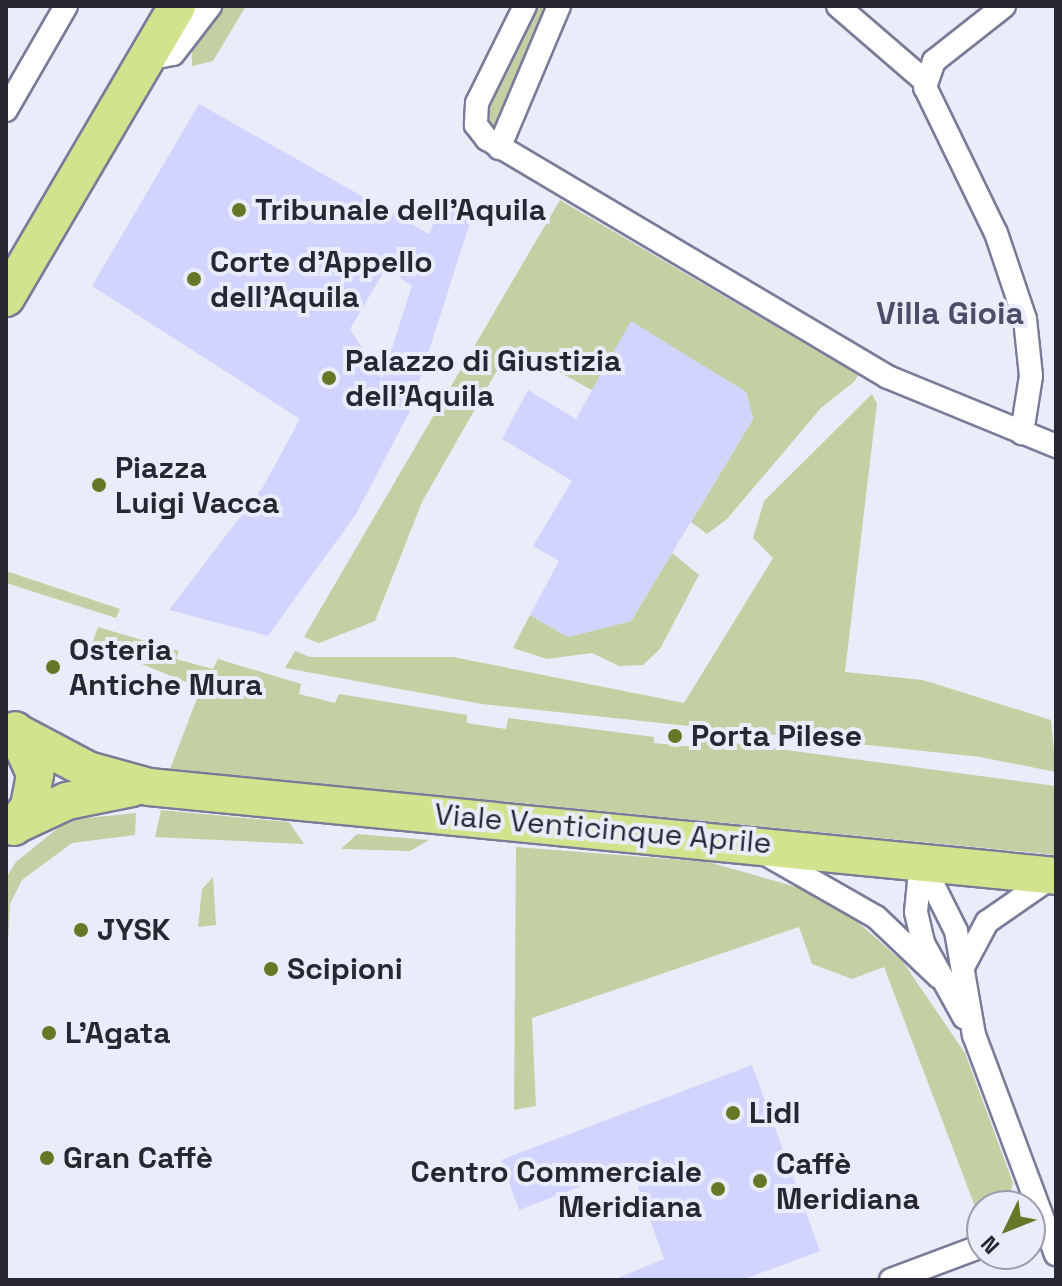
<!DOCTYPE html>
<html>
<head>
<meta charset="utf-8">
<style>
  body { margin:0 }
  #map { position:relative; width:1062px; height:1286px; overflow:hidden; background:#ebecfa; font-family:"Space Grotesk",sans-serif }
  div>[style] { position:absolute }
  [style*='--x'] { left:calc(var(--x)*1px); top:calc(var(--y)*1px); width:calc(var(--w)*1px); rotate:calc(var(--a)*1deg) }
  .green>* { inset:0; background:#c3d0a3 }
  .building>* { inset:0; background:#d0d4fe }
  .roads { filter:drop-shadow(2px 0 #797c99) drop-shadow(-2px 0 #797c99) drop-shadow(0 2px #797c99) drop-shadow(0 -2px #797c99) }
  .minor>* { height:22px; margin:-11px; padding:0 11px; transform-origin:11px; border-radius:11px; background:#fff }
  .primary>* { height:36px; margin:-18px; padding:0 18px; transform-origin:18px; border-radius:18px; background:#d1e48d }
  .dots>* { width:22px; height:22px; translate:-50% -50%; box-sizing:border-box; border:4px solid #ebecfa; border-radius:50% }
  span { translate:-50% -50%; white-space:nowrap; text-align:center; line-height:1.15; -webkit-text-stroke:8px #ebecfa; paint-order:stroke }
  .poi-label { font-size:30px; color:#262733; font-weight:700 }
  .left { translate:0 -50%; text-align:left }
  .right { translate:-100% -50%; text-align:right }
  .street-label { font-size:30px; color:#262733 }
  .neighbourhood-label { font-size:32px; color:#4b4e68; font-weight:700 }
  .frame { position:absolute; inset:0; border:8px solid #262733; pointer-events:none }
  .north { position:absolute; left:966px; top:1190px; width:80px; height:80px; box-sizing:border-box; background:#ebecfa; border:2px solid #9c9daa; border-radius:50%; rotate:227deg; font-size:22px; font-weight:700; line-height:32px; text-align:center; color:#262733 }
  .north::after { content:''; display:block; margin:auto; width:28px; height:36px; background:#667827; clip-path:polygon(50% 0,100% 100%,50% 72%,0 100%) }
</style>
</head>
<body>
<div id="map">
  <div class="green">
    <div style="clip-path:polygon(218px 6px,246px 6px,213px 61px,192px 66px,192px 45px)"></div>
    <div style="clip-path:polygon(529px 6px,551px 6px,501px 121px,491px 129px,481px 102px)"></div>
    <div style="clip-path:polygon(560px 200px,858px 375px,855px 381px,821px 408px,727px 519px,707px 534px,691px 522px,753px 419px,746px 392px,631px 322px,592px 390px,511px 346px,422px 502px,375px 621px,319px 643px,304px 637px)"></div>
    <div style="clip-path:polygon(872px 394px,877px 403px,845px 672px,923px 680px,1051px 720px,1056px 772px,980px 757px,482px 704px,285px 668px,295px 651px,310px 657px,453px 657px,684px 703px,773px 558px,753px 538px,764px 501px)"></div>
    <div style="clip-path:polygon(672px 553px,699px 575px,660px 649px,643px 665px,619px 666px,592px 653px,547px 659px,513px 648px,530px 615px,568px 637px,631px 621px)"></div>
    <div style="clip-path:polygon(6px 571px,120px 609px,116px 618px,6px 583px)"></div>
    <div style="clip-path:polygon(98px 627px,179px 651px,176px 659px,213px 669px,218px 659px,301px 684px,299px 694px,335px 703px,339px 694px,467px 715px,467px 723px,506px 729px,508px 718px,654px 737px,654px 743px,695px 747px,696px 738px,1056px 786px,1056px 855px,170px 769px,201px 688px,92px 644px)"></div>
    <div style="clip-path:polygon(161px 810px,289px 822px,304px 844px,155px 837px)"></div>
    <div style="clip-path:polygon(136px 813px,135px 835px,72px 843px,22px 880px,10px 904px,6px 977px,6px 878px,16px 862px,68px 820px)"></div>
    <div style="clip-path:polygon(357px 834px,429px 840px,410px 851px,341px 849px)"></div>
    <div style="clip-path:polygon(516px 847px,708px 862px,807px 890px,851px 916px,903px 962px,965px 1053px,1013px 1183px,1007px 1206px,982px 1206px,982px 1225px,884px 967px,852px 979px,812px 964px,799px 927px,532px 1018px,536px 1106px,514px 1110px)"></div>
    <div style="clip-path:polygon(213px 877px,216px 925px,198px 927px,202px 889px)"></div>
  </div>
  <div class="building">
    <div style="clip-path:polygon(evenodd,199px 104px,429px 234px,446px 194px,475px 207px,409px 413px,356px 514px,268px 636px,169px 610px,263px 487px,300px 419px,92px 286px,199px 104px,386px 268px,412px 286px,382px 379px,350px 329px,386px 268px)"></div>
    <div style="clip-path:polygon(631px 321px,746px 392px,753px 419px,631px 621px,568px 637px,530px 615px,559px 561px,533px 546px,572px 481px,502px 439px,528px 390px,576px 419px)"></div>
    <div style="clip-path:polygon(752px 1065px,820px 1251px,742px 1280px,613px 1280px,664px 1259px,631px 1167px,519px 1210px,501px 1160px)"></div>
  </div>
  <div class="roads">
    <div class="minor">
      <div style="--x:525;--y:6;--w:108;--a:116.3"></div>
      <div style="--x:477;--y:103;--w:22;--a:93"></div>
      <div style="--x:476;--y:125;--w:18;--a:52"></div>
      <div style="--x:487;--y:139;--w:466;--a:30.7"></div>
      <div style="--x:888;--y:377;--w:182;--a:22.3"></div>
      <div style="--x:838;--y:6;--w:115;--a:40.8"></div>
      <div style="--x:1004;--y:6;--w:89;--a:141.8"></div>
      <div style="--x:934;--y:61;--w:28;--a:109"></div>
      <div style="--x:925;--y:87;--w:162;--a:64.1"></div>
      <div style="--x:996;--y:233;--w:91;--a:71.4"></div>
      <div style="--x:1025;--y:319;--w:57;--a:84"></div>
      <div style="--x:1031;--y:376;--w:58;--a:99"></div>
      <div style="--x:147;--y:59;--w:26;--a:-11"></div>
      <div style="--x:173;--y:54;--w:61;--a:-52.4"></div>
      <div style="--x:6;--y:110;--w:120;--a:-60"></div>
      <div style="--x:499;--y:148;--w:154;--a:-67.1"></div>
      <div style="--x:769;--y:856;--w:123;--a:29.7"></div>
      <div style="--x:876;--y:917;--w:87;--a:43.6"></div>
      <div style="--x:921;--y:861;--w:78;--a:63.4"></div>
      <div style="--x:956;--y:931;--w:106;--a:80.2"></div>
      <div style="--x:974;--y:1035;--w:234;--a:69.5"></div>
      <div style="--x:921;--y:861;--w:51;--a:95.6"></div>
      <div style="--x:916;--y:912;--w:32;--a:77"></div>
      <div style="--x:923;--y:943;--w:85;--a:61"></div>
      <div style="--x:964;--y:965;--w:49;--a:-61.9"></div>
      <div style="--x:987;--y:922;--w:75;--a:-34.7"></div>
      <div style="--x:891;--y:1280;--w:97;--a:-20.5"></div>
    </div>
    <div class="primary">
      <div style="--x:6;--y:298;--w:338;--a:-59.6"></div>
      <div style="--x:18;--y:733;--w:79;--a:27.9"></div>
      <div style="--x:88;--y:770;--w:63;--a:15.6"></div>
      <div style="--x:149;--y:787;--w:911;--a:5.6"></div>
      <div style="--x:16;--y:825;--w:56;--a:-25.2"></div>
      <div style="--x:67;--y:801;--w:66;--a:-11.3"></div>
      <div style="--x:14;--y:827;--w:26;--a:-54"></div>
      <div style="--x:29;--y:806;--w:33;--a:-79"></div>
      <div style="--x:35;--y:774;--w:48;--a:-114.4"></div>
    </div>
  </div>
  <div class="dots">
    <div style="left:239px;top:210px;background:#667827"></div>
    <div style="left:194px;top:279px;background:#667827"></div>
    <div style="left:329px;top:378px;background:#667827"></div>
    <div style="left:99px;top:485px;background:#667827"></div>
    <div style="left:53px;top:667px;background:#667827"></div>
    <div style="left:675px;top:736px;background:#667827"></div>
    <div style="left:81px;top:930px;background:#667827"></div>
    <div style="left:271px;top:969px;background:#667827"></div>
    <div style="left:49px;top:1033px;background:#667827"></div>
    <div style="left:733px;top:1113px;background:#667827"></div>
    <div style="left:47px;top:1158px;background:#667827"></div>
    <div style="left:760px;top:1181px;background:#667827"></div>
    <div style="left:718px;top:1189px;background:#667827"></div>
  </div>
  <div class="poi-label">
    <span class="left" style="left:255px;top:210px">Tribunale dell'Aquila</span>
    <span class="left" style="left:210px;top:279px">Corte d'Appello<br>dell'Aquila</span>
    <span class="left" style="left:345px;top:378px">Palazzo di Giustizia<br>dell'Aquila</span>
    <span class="left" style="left:115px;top:485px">Piazza<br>Luigi Vacca</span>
    <span class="left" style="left:69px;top:667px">Osteria<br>Antiche Mura</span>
    <span class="left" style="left:691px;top:736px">Porta Pilese</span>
    <span class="left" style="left:97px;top:930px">JYSK</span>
    <span class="left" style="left:287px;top:969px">Scipioni</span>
    <span class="left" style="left:65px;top:1033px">L'Agata</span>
    <span class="left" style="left:749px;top:1113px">Lidl</span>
    <span class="left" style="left:63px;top:1158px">Gran Caffè</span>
    <span class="left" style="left:776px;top:1181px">Caffè<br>Meridiana</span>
    <span class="right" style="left:702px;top:1189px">Centro Commerciale<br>Meridiana</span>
  </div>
  <div class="street-label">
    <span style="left:603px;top:829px;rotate:5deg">Viale Venticinque Aprile</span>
  </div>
  <div class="neighbourhood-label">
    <span style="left:950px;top:313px">Villa Gioia</span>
  </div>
  <div class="frame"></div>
  <div class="north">N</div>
</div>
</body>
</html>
